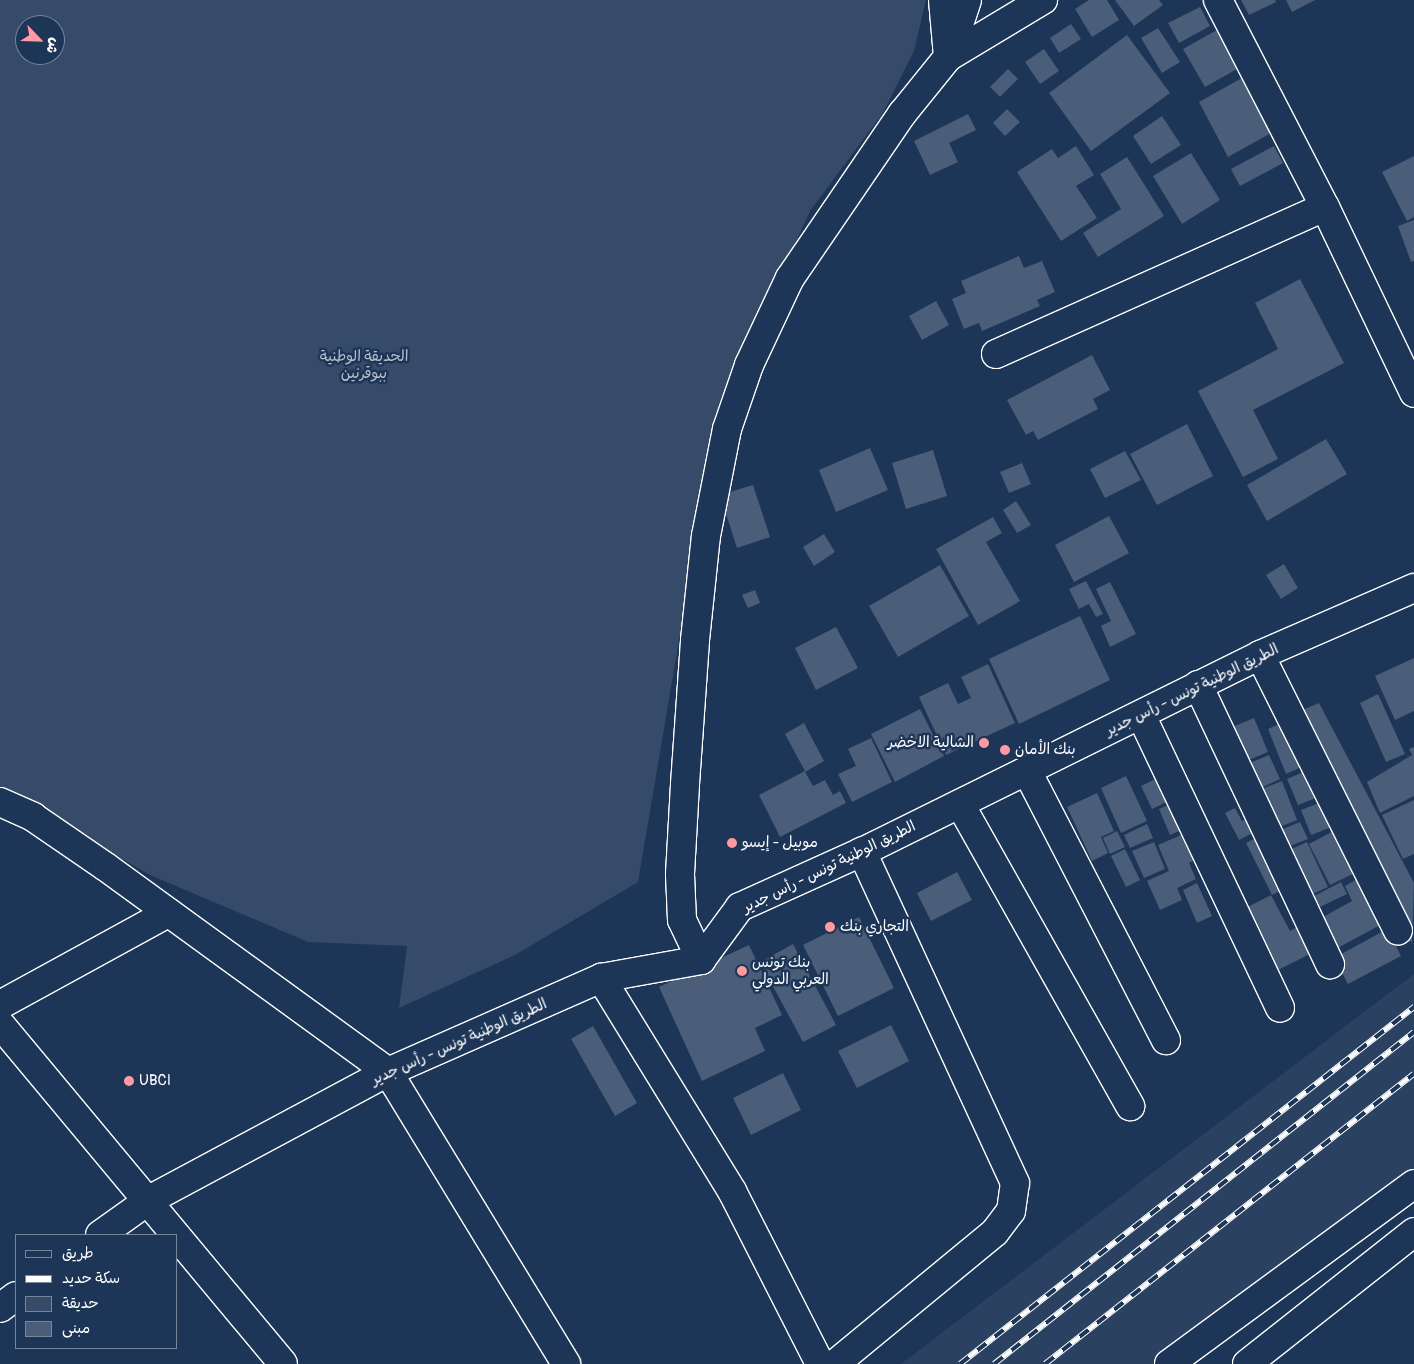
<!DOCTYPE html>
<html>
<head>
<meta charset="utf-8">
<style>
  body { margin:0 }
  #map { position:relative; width:1414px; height:1364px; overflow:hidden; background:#1d3557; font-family:Pangolin,"Playpen Sans Arabic",sans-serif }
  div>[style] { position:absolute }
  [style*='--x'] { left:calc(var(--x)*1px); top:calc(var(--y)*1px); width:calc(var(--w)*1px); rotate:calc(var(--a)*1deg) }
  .built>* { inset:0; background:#2a4161 }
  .green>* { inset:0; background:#364b69 }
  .building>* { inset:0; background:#4a5d79 }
  .roads { filter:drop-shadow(1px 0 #fff) drop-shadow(-1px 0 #fff) drop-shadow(0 1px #fff) drop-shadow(0 -1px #fff) }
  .minor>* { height:28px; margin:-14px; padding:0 14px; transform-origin:14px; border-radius:14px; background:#1d3557 }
  .major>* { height:28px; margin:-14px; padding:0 14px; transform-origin:14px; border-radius:14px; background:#1d3557 }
  .highway>* { height:28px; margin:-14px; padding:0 14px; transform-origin:14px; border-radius:14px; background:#1d3557 }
  .rail>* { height:5.5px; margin-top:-2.75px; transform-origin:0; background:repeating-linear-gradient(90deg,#1d3557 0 11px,#fff 0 22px); box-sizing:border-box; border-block:1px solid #fff }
  .dots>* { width:14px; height:14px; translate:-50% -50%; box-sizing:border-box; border:2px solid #1d3557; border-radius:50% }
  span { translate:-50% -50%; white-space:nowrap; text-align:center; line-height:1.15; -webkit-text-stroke:5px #1d3557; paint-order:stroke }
  .park-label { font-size:15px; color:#b9c0ca }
  .street-label { font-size:15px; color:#fff }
  .poi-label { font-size:15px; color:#fff }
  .right { translate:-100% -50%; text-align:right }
  .left { translate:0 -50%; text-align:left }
  .legend { position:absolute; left:15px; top:1234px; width:162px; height:115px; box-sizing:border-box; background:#1d3557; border:1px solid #77869a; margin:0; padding:6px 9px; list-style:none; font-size:15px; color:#fff }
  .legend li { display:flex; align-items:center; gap:10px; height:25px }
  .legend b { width:25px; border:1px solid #77869a }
  .north { position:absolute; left:15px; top:15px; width:50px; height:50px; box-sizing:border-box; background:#1d3557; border:1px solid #77869a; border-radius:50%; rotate:114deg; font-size:14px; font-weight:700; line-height:20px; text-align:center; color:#fff }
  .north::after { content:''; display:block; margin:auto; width:18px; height:22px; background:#ff9aa2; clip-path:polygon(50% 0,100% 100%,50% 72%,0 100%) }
</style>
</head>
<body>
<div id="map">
  <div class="built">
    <div style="clip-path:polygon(1414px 974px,1414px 1180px,1161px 1364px,901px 1364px)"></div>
  </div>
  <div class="green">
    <div style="clip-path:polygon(evenodd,0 0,926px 0,914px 51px,883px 113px,810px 211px,746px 350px,702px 505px,638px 882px,515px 955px,399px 1008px,407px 946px,308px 942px,150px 875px,0 788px,0 0,25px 25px,55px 25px,55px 55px,25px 55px,25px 25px)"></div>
  </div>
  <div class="building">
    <div style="clip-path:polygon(1089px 0,1107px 0,1119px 20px,1092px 37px,1075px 9px)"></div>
    <div style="clip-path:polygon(1115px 0,1159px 0,1163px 5px,1134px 26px)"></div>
    <div style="clip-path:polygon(1241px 0,1275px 0,1276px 2px,1249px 15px)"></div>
    <div style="clip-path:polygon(1286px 0,1315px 0,1292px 12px)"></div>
    <div style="clip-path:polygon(1200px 7px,1210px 26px,1179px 43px,1168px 23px)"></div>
    <div style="clip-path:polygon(1071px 24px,1081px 39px,1059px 53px,1050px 38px)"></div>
    <div style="clip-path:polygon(1158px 28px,1180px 62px,1162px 73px,1141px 38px)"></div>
    <div style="clip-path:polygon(1217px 30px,1239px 68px,1205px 87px,1183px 49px)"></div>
    <div style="clip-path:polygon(1127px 35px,1170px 93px,1091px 151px,1049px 93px)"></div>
    <div style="clip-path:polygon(1044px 49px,1059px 71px,1040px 84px,1025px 62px)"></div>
    <div style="clip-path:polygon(1008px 69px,1018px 79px,1000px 97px,990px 87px)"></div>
    <div style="clip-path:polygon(1242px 78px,1271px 133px,1228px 157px,1199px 102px)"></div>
    <div style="clip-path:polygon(1007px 109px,1020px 122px,1005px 136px,993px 123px)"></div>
    <div style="clip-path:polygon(968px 114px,976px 130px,949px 143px,958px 162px,930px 175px,914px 141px)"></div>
    <div style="clip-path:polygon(1162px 116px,1181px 145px,1151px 164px,1133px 136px)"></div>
    <div style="clip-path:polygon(1076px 146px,1094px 175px,1076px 186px,1097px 218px,1061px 241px,1017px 172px,1052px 149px,1058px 158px)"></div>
    <div style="clip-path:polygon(1274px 146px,1283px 163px,1240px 186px,1231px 169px)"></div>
    <div style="clip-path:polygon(1191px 153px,1220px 200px,1182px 224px,1153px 176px)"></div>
    <div style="clip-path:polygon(1414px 156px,1414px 217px,1407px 221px,1382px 172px)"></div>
    <div style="clip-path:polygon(1127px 157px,1164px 216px,1098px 257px,1083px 233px,1121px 209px,1100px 174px)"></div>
    <div style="clip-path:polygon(1414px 220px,1414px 261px,1411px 262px,1398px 226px)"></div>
    <div style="clip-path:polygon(1019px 256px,1024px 268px,1042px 261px,1055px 292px,1037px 300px,1040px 306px,982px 331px,979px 323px,964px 329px,952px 299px,966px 293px,961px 281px)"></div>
    <div style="clip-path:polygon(1300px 279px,1344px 363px,1253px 410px,1278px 459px,1243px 477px,1198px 391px,1278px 349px,1255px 303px)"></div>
    <div style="clip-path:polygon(936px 301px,949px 325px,922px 340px,909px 316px)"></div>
    <div style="clip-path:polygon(1092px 355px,1110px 390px,1093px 399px,1098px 409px,1038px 440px,1033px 431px,1026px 435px,1007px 400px)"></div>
    <div style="clip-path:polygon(1187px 424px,1213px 476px,1157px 505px,1130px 454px)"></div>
    <div style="clip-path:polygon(1326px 439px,1347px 474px,1267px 521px,1247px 485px)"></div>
    <div style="clip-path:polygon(870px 448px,888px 490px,836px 512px,819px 470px)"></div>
    <div style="clip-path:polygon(933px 450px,947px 496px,906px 509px,892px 463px)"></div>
    <div style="clip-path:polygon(1125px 451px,1141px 480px,1105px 498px,1090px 469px)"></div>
    <div style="clip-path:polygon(1022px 463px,1031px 484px,1009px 493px,1000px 472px)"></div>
    <div style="clip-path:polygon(753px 485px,770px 537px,737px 548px,720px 495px)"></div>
    <div style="clip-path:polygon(1016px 501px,1031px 525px,1017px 533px,1003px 510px)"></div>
    <div style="clip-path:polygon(1109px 516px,1129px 553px,1074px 582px,1055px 545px)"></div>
    <div style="clip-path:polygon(993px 517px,1002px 533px,986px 542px,1020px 601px,978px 625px,936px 549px)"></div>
    <div style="clip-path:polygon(824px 534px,835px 552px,814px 566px,803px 547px)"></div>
    <div style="clip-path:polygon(1284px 564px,1298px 588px,1281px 599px,1266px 575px)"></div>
    <div style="clip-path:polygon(940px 565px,969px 616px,898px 657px,869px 606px)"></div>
    <div style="clip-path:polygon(1086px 581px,1103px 614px,1096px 617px,1089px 604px,1079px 609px,1069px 589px)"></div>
    <div style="clip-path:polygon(1110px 582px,1136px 634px,1110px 647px,1101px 626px,1111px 621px,1096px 589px)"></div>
    <div style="clip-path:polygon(755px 590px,760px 603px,748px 608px,742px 595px)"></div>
    <div style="clip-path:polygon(1080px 616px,1110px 680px,1019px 724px,989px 659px)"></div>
    <div style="clip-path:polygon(836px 627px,858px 668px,816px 690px,795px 648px)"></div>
    <div style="clip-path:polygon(1414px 658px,1414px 711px,1395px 720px,1375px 676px)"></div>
    <div style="clip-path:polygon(988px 664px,1015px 723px,946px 755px,919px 697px,948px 683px,958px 704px,971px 698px,961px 677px)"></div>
    <div style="clip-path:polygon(1378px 694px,1405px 754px,1386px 762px,1360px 703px)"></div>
    <div style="clip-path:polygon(1319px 703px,1414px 883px,1412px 944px,1293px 714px)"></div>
    <div style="clip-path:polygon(920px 709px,944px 756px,895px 782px,871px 734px)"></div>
    <div style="clip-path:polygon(1254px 718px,1268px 752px,1237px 765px,1223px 731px)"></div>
    <div style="clip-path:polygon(1286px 721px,1304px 766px,1286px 774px,1268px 729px)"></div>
    <div style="clip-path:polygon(804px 723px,824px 761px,805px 772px,813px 786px,825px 780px,833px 795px,840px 791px,846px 803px,780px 837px,759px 795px,805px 771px,785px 734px)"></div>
    <div style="clip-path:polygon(871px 738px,892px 782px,852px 802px,838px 774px,856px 766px,848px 749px)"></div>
    <div style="clip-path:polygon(1414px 747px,1414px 796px,1380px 813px,1367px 782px,1412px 755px,1409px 749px)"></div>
    <div style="clip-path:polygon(1269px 755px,1280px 779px,1257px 790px,1245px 765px)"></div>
    <div style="clip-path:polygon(1310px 769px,1321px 796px,1298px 805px,1287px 779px)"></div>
    <div style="clip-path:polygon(1126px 776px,1147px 821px,1121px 833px,1101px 788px)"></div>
    <div style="clip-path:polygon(1162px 776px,1173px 799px,1152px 809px,1141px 786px)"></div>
    <div style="clip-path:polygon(1282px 781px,1297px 820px,1270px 831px,1254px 792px)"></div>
    <div style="clip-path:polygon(1097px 793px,1114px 831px,1101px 837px,1108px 853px,1092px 861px,1067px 807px)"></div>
    <div style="clip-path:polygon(1414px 800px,1414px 854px,1403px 859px,1382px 815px)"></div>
    <div style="clip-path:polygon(1324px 801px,1334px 826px,1311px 835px,1301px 810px)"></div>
    <div style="clip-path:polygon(1175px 802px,1186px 828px,1170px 835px,1159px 809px)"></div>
    <div style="clip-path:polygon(1235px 808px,1242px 821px,1253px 815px,1260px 829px,1239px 840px,1225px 813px)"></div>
    <div style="clip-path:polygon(1300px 822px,1308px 839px,1280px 850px,1273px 833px)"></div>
    <div style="clip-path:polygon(1147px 824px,1153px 838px,1130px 848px,1124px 835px)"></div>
    <div style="clip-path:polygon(1341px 827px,1363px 869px,1330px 885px,1309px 844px)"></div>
    <div style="clip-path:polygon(1117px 831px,1125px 847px,1110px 854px,1103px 838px)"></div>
    <div style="clip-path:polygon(1188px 832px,1199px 858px,1189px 863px,1196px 879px,1177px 888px,1182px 900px,1160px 910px,1147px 881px,1169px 871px,1158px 845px)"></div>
    <div style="clip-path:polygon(1264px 834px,1290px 886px,1272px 895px,1246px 843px)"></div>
    <div style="clip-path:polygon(1154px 842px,1165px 869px,1144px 878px,1132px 851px)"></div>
    <div style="clip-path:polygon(1307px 842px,1328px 887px,1304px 898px,1283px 853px)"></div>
    <div style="clip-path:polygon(1125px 849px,1140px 880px,1126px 887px,1111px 856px)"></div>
    <div style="clip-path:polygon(957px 872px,972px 900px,931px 921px,917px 893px)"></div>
    <div style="clip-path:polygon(1364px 875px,1388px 921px,1330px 952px,1314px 922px,1352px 901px,1345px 886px)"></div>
    <div style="clip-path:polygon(1341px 882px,1347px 894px,1320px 907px,1314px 896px)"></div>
    <div style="clip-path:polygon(1197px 883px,1212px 916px,1197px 923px,1183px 890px)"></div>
    <div style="clip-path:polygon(1271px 895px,1290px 931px,1304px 923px,1318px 950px,1272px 973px,1240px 911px)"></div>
    <div style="clip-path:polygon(859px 917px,894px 988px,838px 1016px,803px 945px)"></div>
    <div style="clip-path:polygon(1387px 929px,1401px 956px,1348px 984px,1334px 958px)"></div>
    <div style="clip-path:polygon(793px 944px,836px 1025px,803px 1042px,760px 962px)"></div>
    <div style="clip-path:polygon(749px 945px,782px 1015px,755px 1028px,765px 1051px,702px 1081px,659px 987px)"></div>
    <div style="clip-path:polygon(891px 1025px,909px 1061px,857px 1088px,838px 1051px)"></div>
    <div style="clip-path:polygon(593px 1026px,637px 1103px,615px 1116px,571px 1039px)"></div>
    <div style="clip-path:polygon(783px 1073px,801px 1110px,751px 1135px,733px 1098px)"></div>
  </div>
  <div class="roads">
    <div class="minor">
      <div style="--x:1218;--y:0;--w:233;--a:62.7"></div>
      <div style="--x:1325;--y:207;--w:206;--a:64.4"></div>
      <div style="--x:952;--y:46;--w:48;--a:-71.9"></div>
      <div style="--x:948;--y:57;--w:111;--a:-31"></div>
      <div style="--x:996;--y:354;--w:360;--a:-24.1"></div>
      <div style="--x:1260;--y:655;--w:308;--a:63.4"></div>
      <div style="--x:1198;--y:685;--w:309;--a:64.7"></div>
      <div style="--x:1141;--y:715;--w:324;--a:64.6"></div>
      <div style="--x:1027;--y:771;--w:303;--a:62.7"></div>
      <div style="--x:0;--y:802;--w:36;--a:24"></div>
      <div style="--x:33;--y:817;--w:88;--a:34.4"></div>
      <div style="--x:106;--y:867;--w:349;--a:36"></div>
      <div style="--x:388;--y:1072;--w:342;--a:58.6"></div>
      <div style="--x:960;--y:804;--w:347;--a:60.6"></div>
      <div style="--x:701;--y:960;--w:44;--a:-115.4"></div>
      <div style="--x:682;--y:920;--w:46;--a:-92.5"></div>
      <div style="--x:680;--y:874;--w:90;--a:-86.8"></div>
      <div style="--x:685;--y:784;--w:144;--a:-86"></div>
      <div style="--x:695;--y:640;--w:105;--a:-84"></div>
      <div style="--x:706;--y:536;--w:109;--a:-78.9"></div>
      <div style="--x:727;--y:429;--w:68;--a:-71"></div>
      <div style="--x:749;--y:365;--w:96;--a:-64.8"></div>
      <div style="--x:790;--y:278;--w:199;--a:-55.7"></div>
      <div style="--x:902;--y:114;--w:73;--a:-51.1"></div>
      <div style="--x:948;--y:57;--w:57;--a:-95"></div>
      <div style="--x:601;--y:978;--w:250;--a:58.4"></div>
      <div style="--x:732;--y:1191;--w:194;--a:63"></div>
      <div style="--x:0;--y:1005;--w:192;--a:-28.7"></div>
      <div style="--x:0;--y:1024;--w:442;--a:50.2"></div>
      <div style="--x:835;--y:1364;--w:207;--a:-39.5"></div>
      <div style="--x:995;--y:1232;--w:26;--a:-53"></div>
      <div style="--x:1011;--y:1211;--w:28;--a:-82"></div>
      <div style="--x:1015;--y:1183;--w:365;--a:-114.8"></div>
    </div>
    <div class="major">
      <div style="--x:100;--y:1235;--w:60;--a:-35.5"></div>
      <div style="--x:149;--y:1200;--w:271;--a:-28.2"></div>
      <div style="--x:388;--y:1072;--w:233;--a:-23.8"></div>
      <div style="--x:601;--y:978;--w:102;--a:-10.2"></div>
      <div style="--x:701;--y:960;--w:66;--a:-53.7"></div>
      <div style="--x:740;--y:907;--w:134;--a:-24.3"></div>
      <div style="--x:862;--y:852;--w:444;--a:-26.3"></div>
      <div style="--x:1260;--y:655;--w:168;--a:-23.5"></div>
      <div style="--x:0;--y:1308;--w:20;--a:-37"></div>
    </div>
    <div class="highway">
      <div style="--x:1169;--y:1364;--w:304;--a:-36.3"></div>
      <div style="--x:1247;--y:1364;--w:213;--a:-38.3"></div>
    </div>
  </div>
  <div class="rail">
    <div style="--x:960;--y:1364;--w:578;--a:-38.18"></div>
    <div style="--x:994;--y:1364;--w:535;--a:-38.33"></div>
    <div style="--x:1045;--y:1364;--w:469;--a:-38.2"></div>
  </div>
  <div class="dots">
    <div style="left:984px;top:743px;background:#ff9aa2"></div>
    <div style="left:1005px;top:750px;background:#ff9aa2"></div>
    <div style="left:732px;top:843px;background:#ff9aa2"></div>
    <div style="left:830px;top:927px;background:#ff9aa2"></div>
    <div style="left:742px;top:971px;background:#ff9aa2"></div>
    <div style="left:129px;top:1081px;background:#ff9aa2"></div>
  </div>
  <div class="park-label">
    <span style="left:364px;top:365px">الحديقة الوطنية<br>ببوقرنين</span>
  </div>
  <div class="street-label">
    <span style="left:1192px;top:690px;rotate:-26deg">الطريق الوطنية تونس - رأس جدير</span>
    <span style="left:829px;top:867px;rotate:-26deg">الطريق الوطنية تونس - رأس جدير</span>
    <span style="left:459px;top:1042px;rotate:-24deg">الطريق الوطنية تونس - رأس جدير</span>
  </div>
  <div class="poi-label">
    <span class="right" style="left:974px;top:743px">الشالية الاخضر</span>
    <span class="left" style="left:1015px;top:750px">بنك الأمان</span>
    <span class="left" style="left:742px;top:843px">موبيل - إيسو</span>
    <span class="left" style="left:840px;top:927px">التجاري بنك</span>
    <span class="left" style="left:752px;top:971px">بنك تونس<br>العربي الدولي</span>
    <span class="left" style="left:139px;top:1081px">UBCI</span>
  </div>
  <ul class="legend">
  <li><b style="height:6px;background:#1d3557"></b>طريق</li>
  <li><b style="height:6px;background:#fff"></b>سكة حديد</li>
  <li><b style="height:14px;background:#364b69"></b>حديقة</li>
  <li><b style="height:14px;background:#4a5d79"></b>مبنى</li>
  </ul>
  <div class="north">ش</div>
</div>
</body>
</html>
